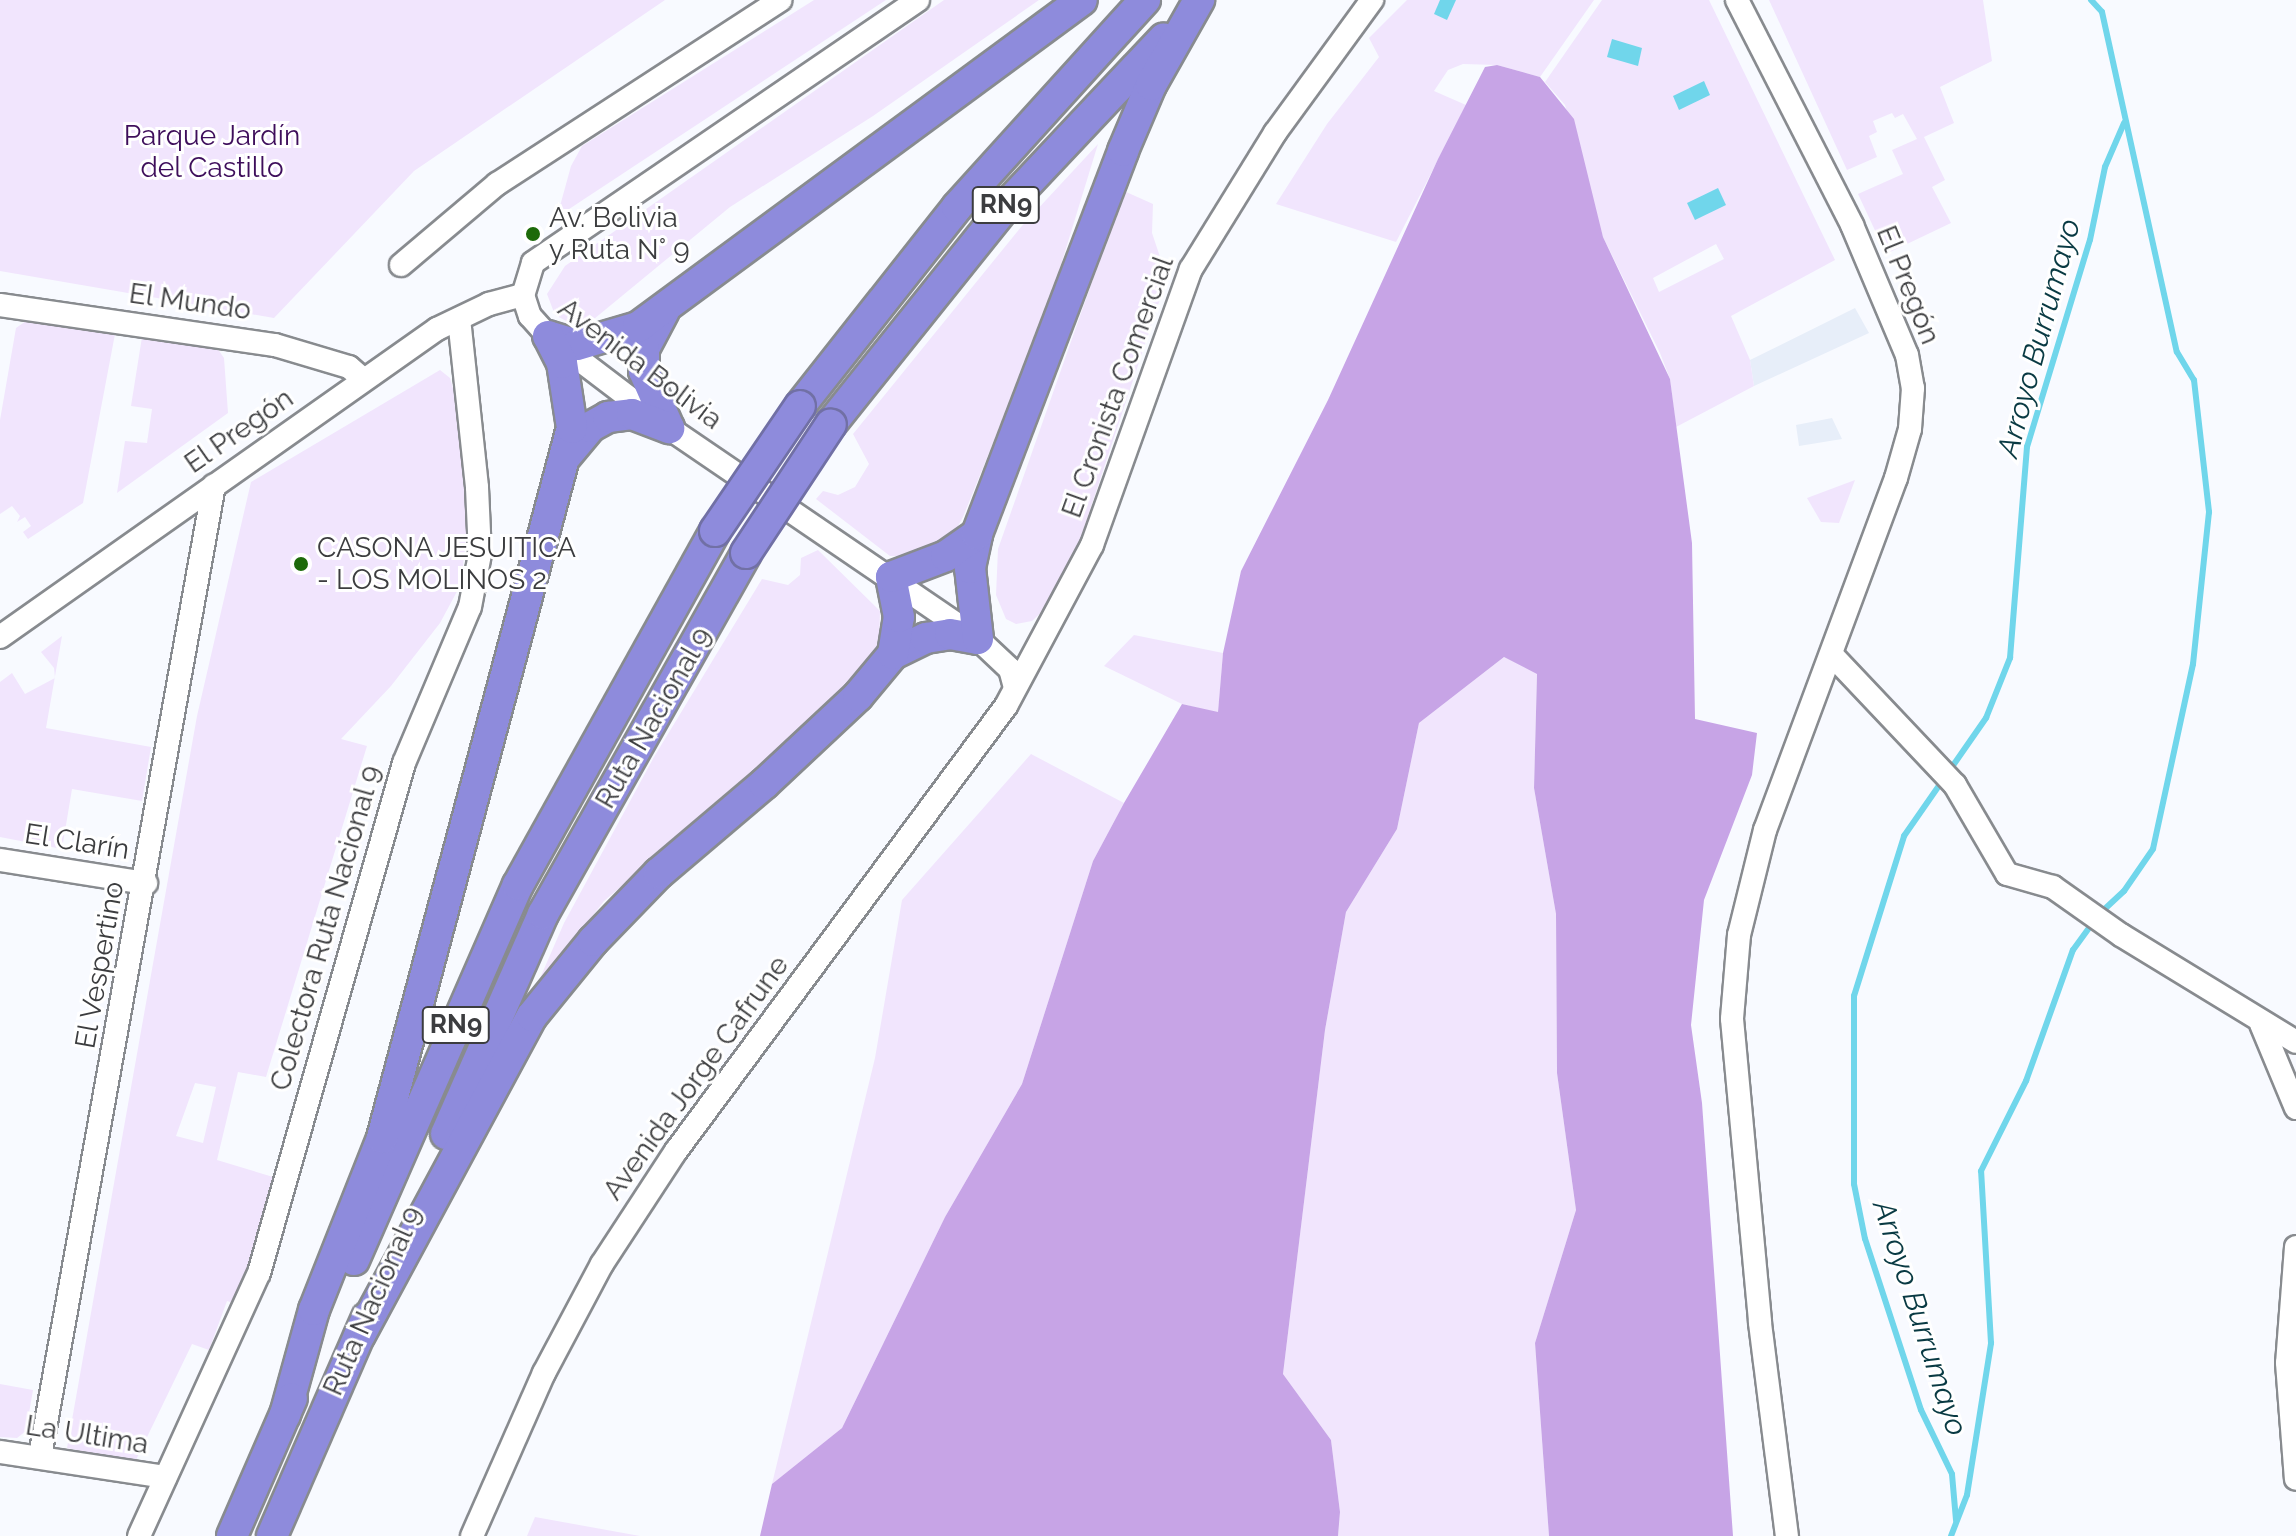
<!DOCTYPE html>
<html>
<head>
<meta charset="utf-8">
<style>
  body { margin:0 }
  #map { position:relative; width:2296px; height:1536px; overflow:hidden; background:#f8faff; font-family:Raleway,sans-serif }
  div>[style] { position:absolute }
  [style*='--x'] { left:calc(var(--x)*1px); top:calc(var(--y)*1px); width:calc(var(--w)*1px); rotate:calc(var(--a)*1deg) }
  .built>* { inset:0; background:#e7eef9 }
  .green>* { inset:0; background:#f1e5fd }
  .forest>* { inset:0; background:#c7a4e6 }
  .water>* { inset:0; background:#70d6eb }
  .stream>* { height:6px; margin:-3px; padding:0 3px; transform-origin:3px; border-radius:3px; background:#70d6eb }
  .roads { filter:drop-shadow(2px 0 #888b8f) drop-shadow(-2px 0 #888b8f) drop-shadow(0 2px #888b8f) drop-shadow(0 -2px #888b8f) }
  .minor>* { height:22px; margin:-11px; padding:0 11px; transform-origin:11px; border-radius:11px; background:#fff }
  .highway>* { height:30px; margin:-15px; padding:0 15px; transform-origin:15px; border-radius:15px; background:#8e8bdc }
  .bridges { filter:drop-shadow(2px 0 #7170a5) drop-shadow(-2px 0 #7170a5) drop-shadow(0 2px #7170a5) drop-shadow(0 -2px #7170a5) }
  .highway-bridge>* { height:30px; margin:-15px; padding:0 15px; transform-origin:15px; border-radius:15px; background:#8e8bdc }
  .dots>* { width:22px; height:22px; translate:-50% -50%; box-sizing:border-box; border:4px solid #fff; border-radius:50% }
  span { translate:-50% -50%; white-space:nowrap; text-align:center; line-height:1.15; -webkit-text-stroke:6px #fff; paint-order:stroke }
  .shield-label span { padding:2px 6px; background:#fff; border:2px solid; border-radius:6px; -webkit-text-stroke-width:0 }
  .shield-label { font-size:26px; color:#3c3d3f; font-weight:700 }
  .park-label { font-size:28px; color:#3e0e5b }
  .poi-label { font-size:28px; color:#3c3d3f }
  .left { translate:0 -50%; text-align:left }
  .street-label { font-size:28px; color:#3c3d3f }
  .water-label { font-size:30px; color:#093a43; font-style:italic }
</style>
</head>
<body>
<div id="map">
  <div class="built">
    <div style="clip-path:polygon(1855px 308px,1869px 333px,1754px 386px,1750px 360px)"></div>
    <div style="clip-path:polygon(1832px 418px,1842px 439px,1799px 446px,1796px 425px)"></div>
  </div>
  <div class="green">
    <div style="clip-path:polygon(0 0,665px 0,414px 171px,274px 318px,0 271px)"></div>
    <div style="clip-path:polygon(814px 0,886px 0,557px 217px,571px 166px,582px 146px)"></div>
    <div style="clip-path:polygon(944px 0,1039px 0,873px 116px,730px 207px,594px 319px,574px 325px,555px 315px,547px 294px,565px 266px)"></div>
    <div style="clip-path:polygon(1407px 0,1594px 0,1540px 77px,1497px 65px,1463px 64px,1448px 70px,1434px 91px,1466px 105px,1396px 242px,1276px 204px,1327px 124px,1379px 57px,1369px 38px)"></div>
    <div style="clip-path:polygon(evenodd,1602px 0,1709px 0,1835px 260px,1731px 316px,1750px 360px,1754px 386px,1676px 427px,1670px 379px,1660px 353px,1603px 237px,1565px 105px,1545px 82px,1602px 0,1716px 244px,1724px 259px,1659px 292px,1653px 278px,1716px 244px)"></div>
    <div style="clip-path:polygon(1769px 0,1983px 0,1992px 61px,1940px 87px,1954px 123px,1924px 137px,1945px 180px,1932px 187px,1951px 223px,1886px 254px,1858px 194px,1903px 174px,1892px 150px,1917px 139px,1903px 114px,1895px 118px,1892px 113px,1873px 121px,1877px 132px,1869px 136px,1877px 157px,1847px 170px)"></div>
    <div style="clip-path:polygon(1098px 144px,1048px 307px,963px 517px,952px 537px,907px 556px,890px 556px,816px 499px,823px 491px,838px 495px,855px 487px,869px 464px,853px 434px,1021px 227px)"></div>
    <div style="clip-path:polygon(1124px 191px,1153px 204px,1152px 233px,1167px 278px,1076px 552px,1048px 606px,1032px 621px,1016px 624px,1006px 619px,996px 595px,998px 549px)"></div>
    <div style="clip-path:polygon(26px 321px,115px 334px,83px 503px,28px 539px,23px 532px,31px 526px,25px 517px,17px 522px,20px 516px,12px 506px,0 514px,0 420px,16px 328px)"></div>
    <div style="clip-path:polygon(142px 337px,217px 348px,224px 358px,228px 413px,117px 493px,125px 441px,147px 443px,152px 409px,131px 406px)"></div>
    <div style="clip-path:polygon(evenodd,440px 370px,450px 378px,456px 399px,468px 520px,461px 584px,440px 623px,391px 686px,341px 739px,367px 746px,266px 1077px,238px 1072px,217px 1160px,273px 1177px,239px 1305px,227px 1301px,209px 1350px,192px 1344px,135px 1462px,67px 1448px,197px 716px,251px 482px,440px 370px,195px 1083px,216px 1087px,203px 1143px,176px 1136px,195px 1083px)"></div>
    <div style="clip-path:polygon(1855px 480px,1839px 523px,1821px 522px,1807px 498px)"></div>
    <div style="clip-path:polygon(818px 550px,880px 611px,879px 645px,810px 726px,604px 901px,534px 992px,564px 923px,654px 757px,762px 579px,788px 585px,800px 575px,801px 558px)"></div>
    <div style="clip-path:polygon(1134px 635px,1223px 653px,1218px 713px,1182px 704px,1104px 666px)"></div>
    <div style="clip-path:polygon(62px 636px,46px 728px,151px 747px,142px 801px,72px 789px,62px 849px,0 837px,0 682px,12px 673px,25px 694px,55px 678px,54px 668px,41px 652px)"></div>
    <div style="clip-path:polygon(1504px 657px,1537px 673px,1534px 788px,1556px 914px,1557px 1073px,1576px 1210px,1535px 1343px,1549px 1536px,1338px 1536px,1340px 1512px,1331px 1440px,1283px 1374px,1325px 1030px,1346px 912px,1397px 829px,1419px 723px)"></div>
    <div style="clip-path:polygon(1031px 754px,1124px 803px,1093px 861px,1022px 1084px,945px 1217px,842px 1428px,772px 1484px,875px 1058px,902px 900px)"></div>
    <div style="clip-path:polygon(0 1384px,33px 1390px,26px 1431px,17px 1438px,0 1437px)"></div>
    <div style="clip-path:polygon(535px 1517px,640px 1536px,527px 1536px)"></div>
  </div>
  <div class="forest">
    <div style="clip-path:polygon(1497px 65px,1540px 77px,1574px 119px,1603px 237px,1670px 379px,1692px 543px,1695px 719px,1757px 733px,1752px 775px,1704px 900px,1691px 1025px,1702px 1103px,1733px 1536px,1549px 1536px,1535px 1343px,1576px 1210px,1557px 1073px,1556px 914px,1534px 788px,1537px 674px,1504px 657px,1419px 723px,1397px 829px,1346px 912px,1325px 1030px,1283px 1374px,1331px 1440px,1340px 1512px,1338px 1536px,760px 1536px,772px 1484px,842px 1428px,945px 1217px,1022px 1084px,1093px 861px,1124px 803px,1182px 704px,1218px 712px,1223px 653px,1241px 571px,1328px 400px,1438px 159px,1485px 67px)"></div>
  </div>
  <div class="water">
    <div style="clip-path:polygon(1440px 0,1456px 0,1447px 20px,1434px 14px)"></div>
    <div style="clip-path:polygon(1612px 39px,1642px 48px,1638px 66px,1607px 57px)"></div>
    <div style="clip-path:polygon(1704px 81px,1710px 95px,1679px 110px,1673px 96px)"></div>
    <div style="clip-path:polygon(1718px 188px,1726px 205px,1695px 220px,1687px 203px)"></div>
  </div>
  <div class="stream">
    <div style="--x:2091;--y:0;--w:16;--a:47"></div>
    <div style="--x:2102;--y:12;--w:348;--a:77.6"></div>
    <div style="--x:2177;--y:352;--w:33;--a:59"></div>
    <div style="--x:2194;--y:380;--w:133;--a:83.5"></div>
    <div style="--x:2209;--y:512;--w:153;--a:96"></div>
    <div style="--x:2193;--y:664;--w:189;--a:102.2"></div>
    <div style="--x:2153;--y:849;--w:51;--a:124.6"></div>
    <div style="--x:2124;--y:891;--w:33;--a:137"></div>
    <div style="--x:1956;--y:1520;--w:46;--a:-95"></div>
    <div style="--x:1952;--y:1474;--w:71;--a:-115.8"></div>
    <div style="--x:1921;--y:1410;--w:180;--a:-108.1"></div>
    <div style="--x:1865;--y:1239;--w:56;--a:-101.3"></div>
    <div style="--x:1854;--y:1184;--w:188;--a:-90"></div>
    <div style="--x:1854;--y:996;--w:168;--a:-72.6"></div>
    <div style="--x:1904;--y:836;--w:144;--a:-55.2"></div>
    <div style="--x:1986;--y:718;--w:65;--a:-68.2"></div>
    <div style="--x:2010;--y:658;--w:212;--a:-85.4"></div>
    <div style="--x:2027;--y:447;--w:216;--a:-73.1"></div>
    <div style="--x:2090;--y:240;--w:75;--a:-78.4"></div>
    <div style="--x:2105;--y:167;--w:48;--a:-66.6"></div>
    <div style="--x:1951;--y:1536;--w:44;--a:-68.7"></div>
    <div style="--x:1967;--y:1495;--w:154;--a:-81"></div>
    <div style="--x:1991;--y:1343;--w:172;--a:-93.3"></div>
    <div style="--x:1981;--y:1171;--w:101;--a:-63.4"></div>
    <div style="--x:2026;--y:1081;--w:139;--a:-70.3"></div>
    <div style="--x:2073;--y:950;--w:34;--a:-54"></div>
  </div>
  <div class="roads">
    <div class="minor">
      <div style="--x:918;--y:0;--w:466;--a:145.7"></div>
      <div style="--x:533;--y:263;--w:34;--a:107"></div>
      <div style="--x:523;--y:295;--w:22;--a:72"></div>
      <div style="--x:530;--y:316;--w:27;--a:48"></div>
      <div style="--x:548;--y:336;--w:152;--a:37.2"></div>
      <div style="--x:669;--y:428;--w:374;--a:34.3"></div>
      <div style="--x:978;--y:639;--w:44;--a:43.2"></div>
      <div style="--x:1010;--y:669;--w:16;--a:75"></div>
      <div style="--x:1737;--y:0;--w:253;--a:62.9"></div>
      <div style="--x:1852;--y:225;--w:141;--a:67.1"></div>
      <div style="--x:1907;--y:355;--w:34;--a:80"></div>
      <div style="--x:1913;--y:388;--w:41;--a:94.2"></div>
      <div style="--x:1910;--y:429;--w:51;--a:105.9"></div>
      <div style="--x:1896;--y:478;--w:376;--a:110.4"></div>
      <div style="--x:1765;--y:830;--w:108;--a:103.9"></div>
      <div style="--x:1739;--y:935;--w:84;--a:94.8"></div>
      <div style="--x:1732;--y:1019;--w:305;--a:84.7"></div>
      <div style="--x:1760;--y:1323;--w:215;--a:82.8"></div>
      <div style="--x:401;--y:265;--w:126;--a:-40.2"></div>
      <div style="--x:497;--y:184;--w:338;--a:-33"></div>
      <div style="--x:0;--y:305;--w:278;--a:8.3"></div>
      <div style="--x:275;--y:345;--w:77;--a:16.6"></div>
      <div style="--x:349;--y:367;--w:18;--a:41"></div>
      <div style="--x:0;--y:637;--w:535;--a:-35.18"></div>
      <div style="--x:437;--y:329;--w:58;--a:-25.7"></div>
      <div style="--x:489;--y:304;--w:35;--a:-15"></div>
      <div style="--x:1832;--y:655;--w:179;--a:46.6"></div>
      <div style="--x:1955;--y:785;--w:103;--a:59.7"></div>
      <div style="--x:2007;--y:874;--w:48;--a:15.8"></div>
      <div style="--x:2053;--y:887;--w:83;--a:35.2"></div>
      <div style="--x:2121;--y:935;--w:205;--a:31.4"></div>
      <div style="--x:0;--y:860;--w:148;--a:9"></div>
      <div style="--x:2261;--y:1024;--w:91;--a:67.4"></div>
      <div style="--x:2296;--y:1247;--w:116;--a:94.4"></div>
      <div style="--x:2287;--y:1363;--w:116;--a:85.6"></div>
      <div style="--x:0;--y:1452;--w:167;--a:8.6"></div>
      <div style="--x:40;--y:1456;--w:986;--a:-79.84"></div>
      <div style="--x:139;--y:1536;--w:289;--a:-65.5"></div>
      <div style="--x:259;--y:1273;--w:530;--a:-74.13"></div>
      <div style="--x:404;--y:763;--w:169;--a:-67.1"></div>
      <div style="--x:470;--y:607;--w:54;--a:-79.3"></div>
      <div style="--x:480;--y:554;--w:67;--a:-92.6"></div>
      <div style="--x:477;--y:487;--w:169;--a:-96.1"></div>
      <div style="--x:472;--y:1536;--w:178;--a:-66.2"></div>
      <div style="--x:544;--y:1373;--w:123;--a:-62"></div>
      <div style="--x:602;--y:1264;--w:135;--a:-56.8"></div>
      <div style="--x:676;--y:1151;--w:554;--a:-53.44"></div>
      <div style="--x:1006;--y:706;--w:183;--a:-61.9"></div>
      <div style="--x:1092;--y:545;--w:293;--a:-70.3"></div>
      <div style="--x:1191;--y:269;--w:160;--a:-58.3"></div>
      <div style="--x:1275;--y:133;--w:165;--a:-53.9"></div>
    </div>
    <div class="highway">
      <div style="--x:664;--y:311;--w:43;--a:117.8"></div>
      <div style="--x:644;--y:349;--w:22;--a:90"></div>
      <div style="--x:644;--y:371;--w:62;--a:66.3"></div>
      <div style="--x:548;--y:336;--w:30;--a:17"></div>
      <div style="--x:577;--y:345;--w:64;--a:-16.4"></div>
      <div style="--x:638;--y:327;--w:551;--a:-36.37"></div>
      <div style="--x:800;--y:406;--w:253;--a:-51.7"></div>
      <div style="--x:957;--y:207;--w:280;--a:-47.8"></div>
      <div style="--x:831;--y:424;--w:277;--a:-51.3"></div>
      <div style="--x:1004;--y:208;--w:233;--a:-46.7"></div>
      <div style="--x:566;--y:456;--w:38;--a:-50"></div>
      <div style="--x:590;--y:427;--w:21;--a:-29"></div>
      <div style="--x:608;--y:417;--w:24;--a:-7"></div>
      <div style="--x:632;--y:414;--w:40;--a:21"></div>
      <div style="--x:893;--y:654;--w:37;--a:-26"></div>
      <div style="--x:926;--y:638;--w:24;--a:-9"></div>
      <div style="--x:950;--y:634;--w:28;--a:10"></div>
      <div style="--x:978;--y:639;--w:71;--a:-96.4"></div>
      <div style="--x:970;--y:568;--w:35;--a:-78"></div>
      <div style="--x:446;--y:1134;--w:240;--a:-66.2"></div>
      <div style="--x:543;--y:914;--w:414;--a:-60.6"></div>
      <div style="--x:354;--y:1260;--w:409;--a:-66.4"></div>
      <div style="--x:518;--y:885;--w:405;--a:-60.9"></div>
      <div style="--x:360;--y:1335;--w:362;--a:-61.7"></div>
      <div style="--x:532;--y:1016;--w:97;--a:-50.9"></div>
      <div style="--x:593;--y:941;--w:95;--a:-45.9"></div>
      <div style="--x:659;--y:873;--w:138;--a:-40.3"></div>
      <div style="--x:764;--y:784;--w:129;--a:-43.1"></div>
      <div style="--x:858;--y:696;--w:55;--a:-50.2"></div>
      <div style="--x:893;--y:654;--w:37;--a:-81"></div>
      <div style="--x:899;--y:617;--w:41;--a:-101.3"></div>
      <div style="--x:891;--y:577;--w:59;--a:-20.9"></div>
      <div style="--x:946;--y:556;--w:38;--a:-35"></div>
      <div style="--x:977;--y:534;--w:410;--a:-69.1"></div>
      <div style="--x:1123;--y:151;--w:72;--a:-67"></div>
      <div style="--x:1151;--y:85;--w:98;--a:-60.5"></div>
      <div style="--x:285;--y:1415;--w:109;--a:-74.6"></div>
      <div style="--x:314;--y:1310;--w:185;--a:-68.4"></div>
      <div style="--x:382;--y:1138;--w:735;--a:-75.02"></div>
      <div style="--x:572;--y:428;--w:66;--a:-98.7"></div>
      <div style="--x:562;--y:363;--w:30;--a:-117"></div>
      <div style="--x:232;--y:1536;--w:150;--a:-66.5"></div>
      <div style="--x:272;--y:1536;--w:238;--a:-66.5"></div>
    </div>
  </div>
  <div class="bridges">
    <div class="highway-bridge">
      <div style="--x:715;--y:531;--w:151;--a:-55.8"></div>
      <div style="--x:746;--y:553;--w:154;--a:-56.6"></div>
    </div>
  </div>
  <div class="dots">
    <div style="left:533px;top:234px;background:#1d6a0a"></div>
    <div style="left:301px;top:564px;background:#1d6a0a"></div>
  </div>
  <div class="shield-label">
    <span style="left:1006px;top:205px">RN9</span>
    <span style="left:456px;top:1025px">RN9</span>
  </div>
  <div class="park-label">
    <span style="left:212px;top:152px">Parque Jardín<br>del Castillo</span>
  </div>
  <div class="poi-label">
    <span class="left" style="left:549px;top:234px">Av. Bolivia<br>y Ruta N° 9</span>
    <span class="left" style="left:317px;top:564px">CASONA JESUITICA<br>- LOS MOLINOS 2</span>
  </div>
  <div class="street-label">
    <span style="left:1908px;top:285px;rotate:68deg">El Pregón</span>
    <span style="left:190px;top:302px;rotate:8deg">El Mundo</span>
    <span style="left:640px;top:364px;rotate:37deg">Avenida Bolivia</span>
    <span style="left:1118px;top:387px;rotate:-70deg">El Cronista Comercial</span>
    <span style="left:239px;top:431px;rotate:-35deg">El Pregón</span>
    <span style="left:654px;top:718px;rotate:-60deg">Ruta Nacional 9</span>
    <span style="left:77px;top:842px;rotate:9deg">El Clarín</span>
    <span style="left:326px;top:928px;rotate:-74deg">Colectora Ruta Nacional 9</span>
    <span style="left:100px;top:965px;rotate:-80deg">El Vespertino</span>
    <span style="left:696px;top:1078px;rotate:-54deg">Avenida Jorge Cafrune</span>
    <span style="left:373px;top:1301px;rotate:-66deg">Ruta Nacional 9</span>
    <span style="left:87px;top:1435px;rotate:9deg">La Ultima</span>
  </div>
  <div class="water-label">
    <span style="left:2039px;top:338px;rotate:-75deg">Arroyo Burrumayo</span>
    <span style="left:1920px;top:1318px;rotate:72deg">Arroyo Burrumayo</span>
  </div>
</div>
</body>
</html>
